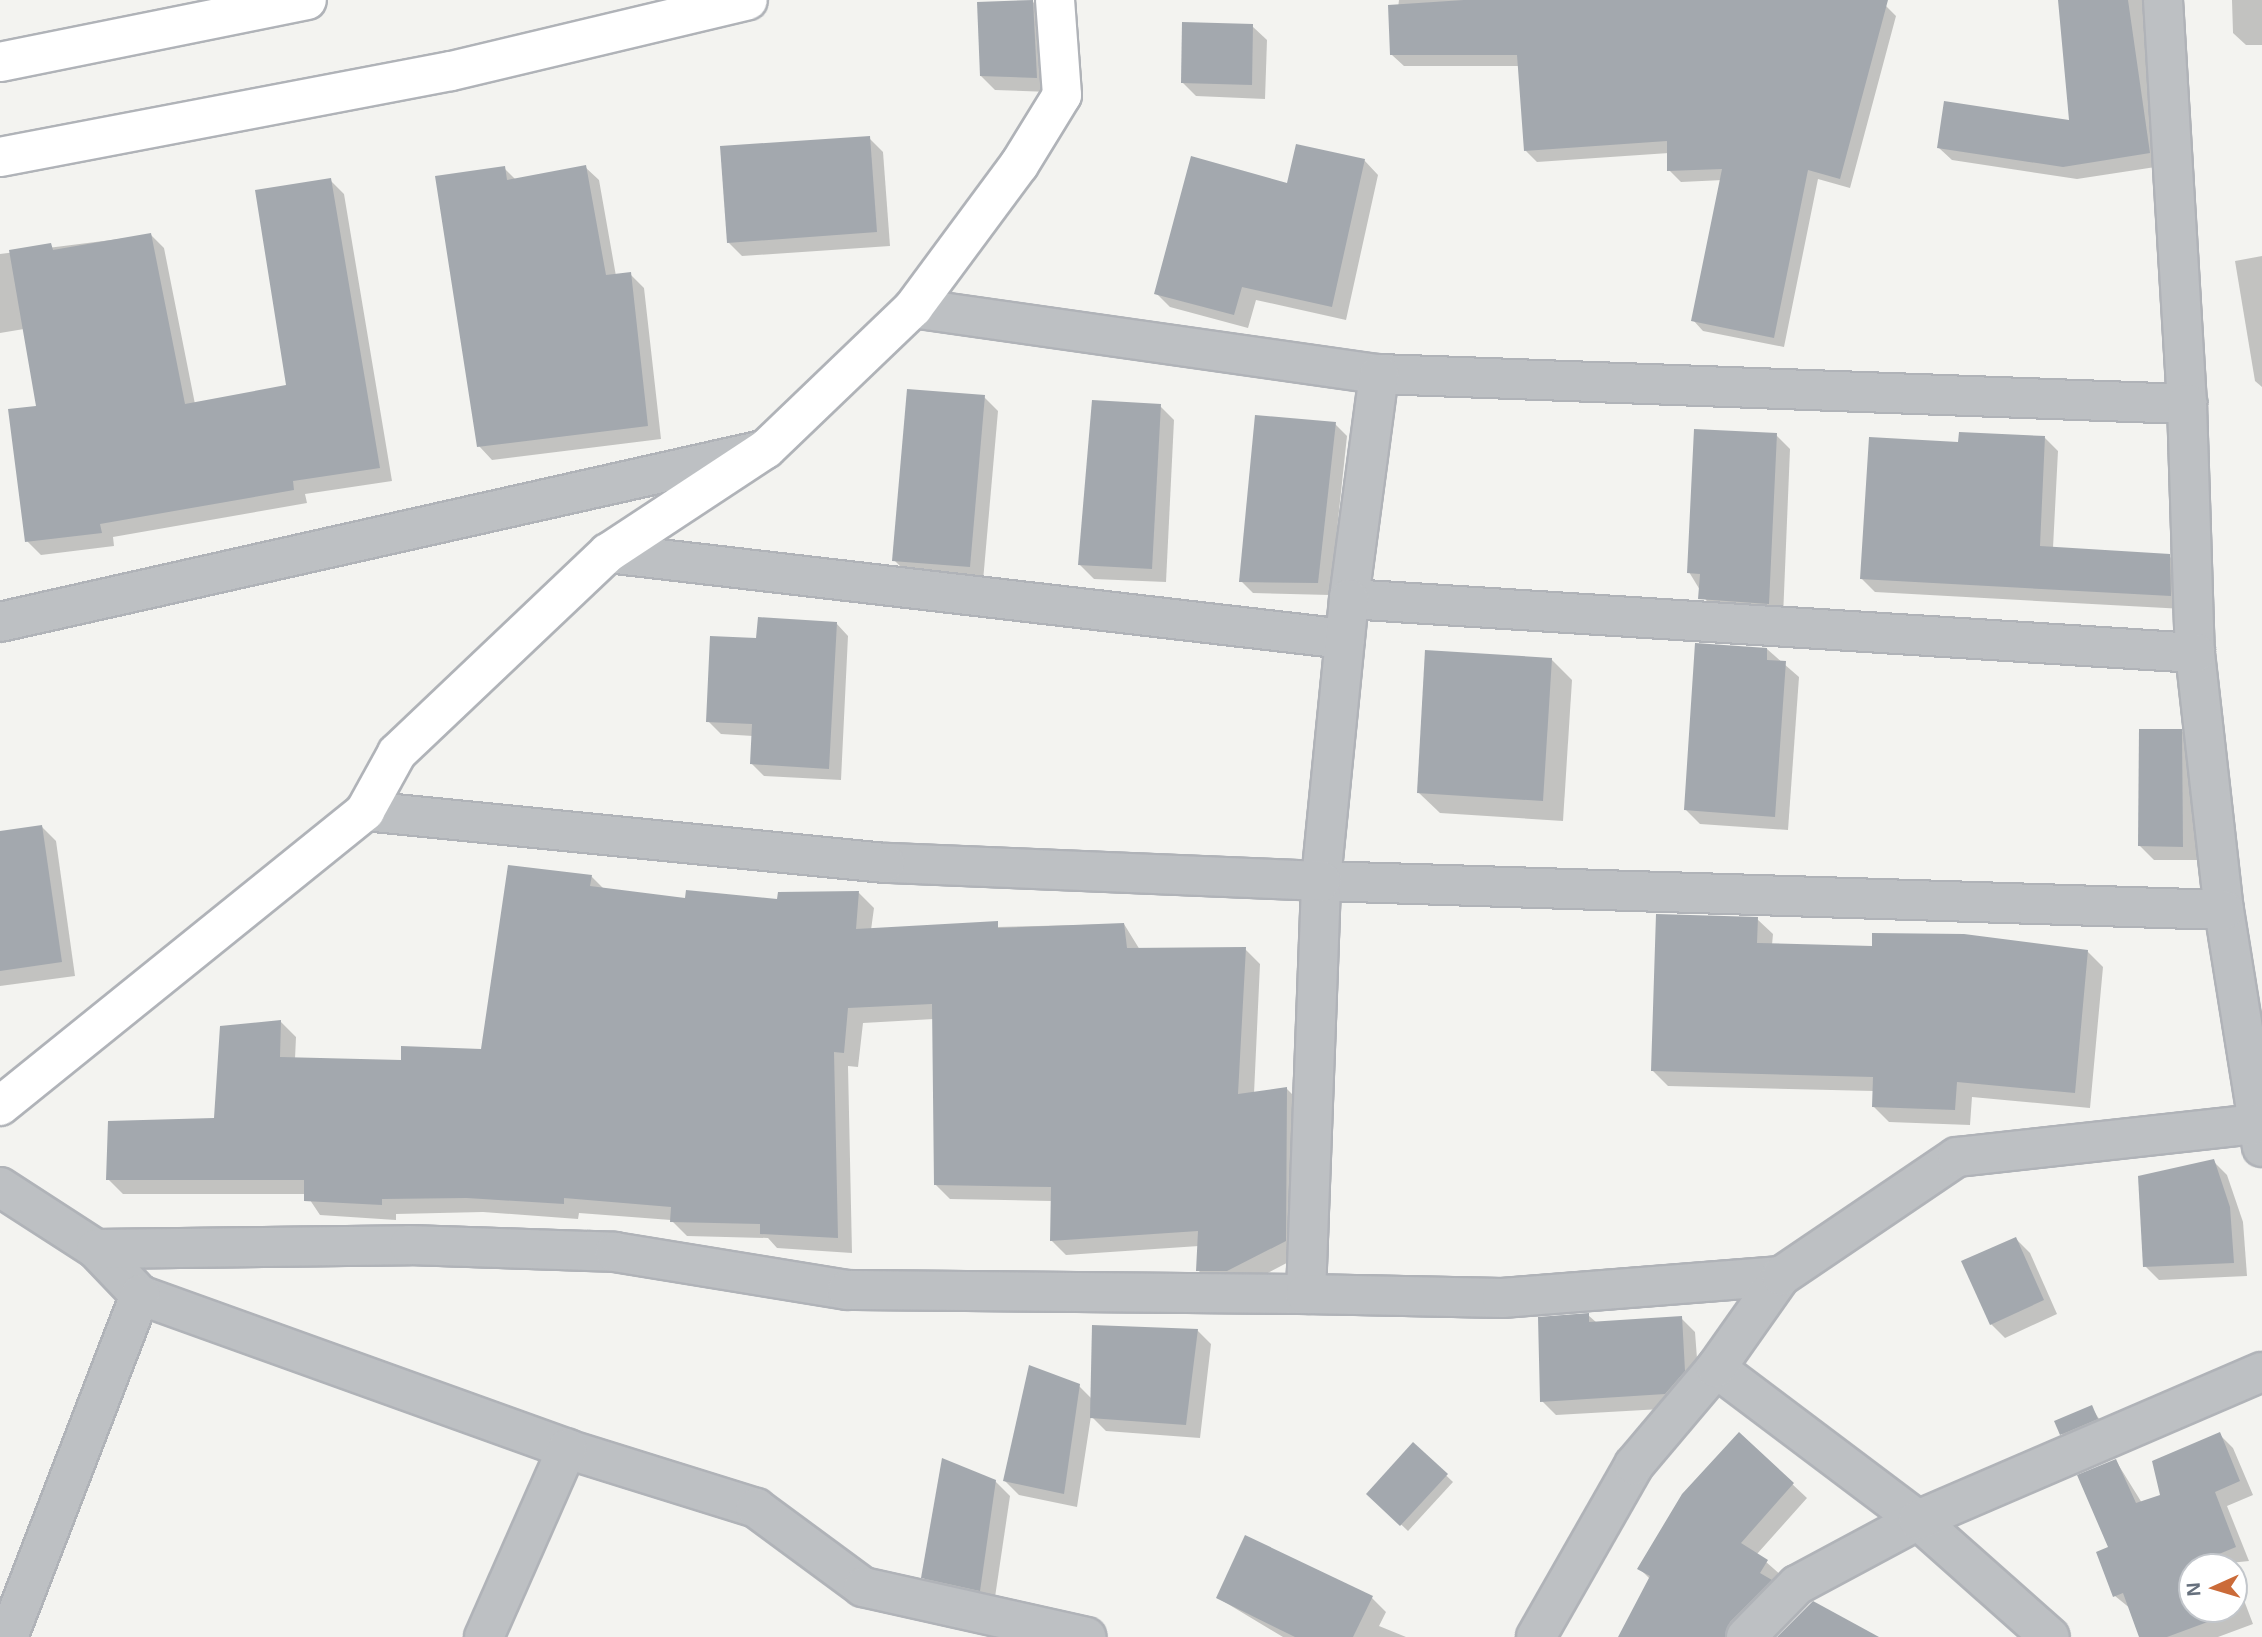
<!DOCTYPE html>
<html>
<head>
<meta charset="utf-8">
<style>
  body { margin:0 }
  #map { position:relative; width:2262px; height:1637px; overflow:hidden; background:#f3f3f0; font-family:Helvetica,sans-serif }
  div>[style] { position:absolute }
  [style*='--x'] { left:calc(var(--x)*1px); top:calc(var(--y)*1px); width:calc(var(--w)*1px); rotate:calc(var(--a)*1deg) }
  .shadow>* { inset:0; background:#0003 }
  .building>* { inset:0; background:#a3a8ae }
  .roads { filter:drop-shadow(2px 0 #b0b3b8) drop-shadow(-2px 0 #b0b3b8) drop-shadow(0 2px #b0b3b8) drop-shadow(0 -2px #b0b3b8) }
  .street>* { height:38px; margin:-19px; padding:0 19px; transform-origin:19px; border-radius:19px; background:#bdc0c3 }
  .secondary>* { height:38px; margin:-19px; padding:0 19px; transform-origin:19px; border-radius:19px; background:#fff }
  .primary>* { height:38px; margin:-19px; padding:0 19px; transform-origin:19px; border-radius:19px; background:#fff }
  span { translate:-50% -50%; white-space:nowrap; text-align:center; line-height:1.15; -webkit-text-stroke:7px #fff; paint-order:stroke }
  .north { position:absolute; left:2178px; top:1553px; width:70px; height:70px; box-sizing:border-box; background:#fff; border:2px solid #c2c6cb; border-radius:50%; rotate:266deg; font-size:19px; font-weight:700; line-height:28px; text-align:center; color:#66707d }
  .north::after { content:''; display:block; margin:auto; width:24px; height:32px; background:#cb6b39; clip-path:polygon(50% 0,100% 100%,50% 72%,0 100%) }
</style>
</head>
<body>
<div id="map">
  <div class="shadow">
    <div style="clip-path:polygon(1399px 0,1871px 0,1886px 6px,1896px 16px,1850px 188px,1818px 179px,1784px 347px,1703px 331px,1693px 320px,1744px 179px,1681px 182px,1669px 170px,1669px 153px,1537px 162px,1526px 151px,1520px 66px,1404px 66px,1392px 55px)"></div>
    <div style="clip-path:polygon(2060px 0,2145px 0,2162px 166px,2077px 179px,1952px 160px,1939px 148px,2071px 122px)"></div>
    <div style="clip-path:polygon(2232px 0,2262px 0,2262px 45px,2246px 45px,2233px 33px)"></div>
    <div style="clip-path:polygon(1033px 2px,1047px 16px,1050px 92px,995px 90px,981px 76px)"></div>
    <div style="clip-path:polygon(1252px 26px,1267px 40px,1265px 99px,1196px 96px,1182px 82px)"></div>
    <div style="clip-path:polygon(869px 138px,883px 152px,890px 246px,742px 256px,728px 242px)"></div>
    <div style="clip-path:polygon(1364px 160px,1378px 175px,1346px 320px,1256px 300px,1248px 328px,1170px 307px,1156px 293px,1289px 185px)"></div>
    <div style="clip-path:polygon(585px 167px,599px 180px,616px 276px,630px 274px,644px 288px,661px 439px,492px 460px,479px 446px,504px 168px,516px 180px)"></div>
    <div style="clip-path:polygon(330px 180px,344px 194px,392px 481px,305px 494px,307px 503px,113px 537px,114px 546px,41px 555px,27px 541px,38px 408px,24px 329px,0 333px,0 254px,151px 235px,164px 248px,195px 404px,288px 386px)"></div>
    <div style="clip-path:polygon(2262px 256px,2262px 387px,2255px 381px,2235px 261px)"></div>
    <div style="clip-path:polygon(984px 397px,998px 411px,983px 581px,908px 574px,894px 560px)"></div>
    <div style="clip-path:polygon(1160px 406px,1174px 420px,1166px 582px,1094px 579px,1080px 565px)"></div>
    <div style="clip-path:polygon(1335px 424px,1347px 436px,1330px 595px,1253px 593px,1241px 581px)"></div>
    <div style="clip-path:polygon(1776px 435px,1790px 449px,1783px 617px,1714px 613px,1689px 572px)"></div>
    <div style="clip-path:polygon(2045px 438px,2058px 451px,2053px 548px,2169px 556px,2183px 569px,2184px 609px,1875px 592px,1862px 579px,1960px 444px)"></div>
    <div style="clip-path:polygon(836px 623px,848px 636px,841px 780px,764px 776px,751px 763px,753px 736px,721px 734px,708px 721px,758px 640px)"></div>
    <div style="clip-path:polygon(1767px 649px,1799px 677px,1788px 830px,1700px 824px,1686px 810px)"></div>
    <div style="clip-path:polygon(1551px 659px,1572px 680px,1563px 821px,1440px 813px,1419px 793px)"></div>
    <div style="clip-path:polygon(2181px 730px,2195px 745px,2197px 860px,2154px 860px,2140px 846px)"></div>
    <div style="clip-path:polygon(42px 827px,56px 841px,75px 976px,0 986px,0 833px)"></div>
    <div style="clip-path:polygon(591px 876px,604px 889px,686px 900px,779px 901px,859px 893px,874px 908px,871px 930px,1124px 924px,1140px 950px,1245px 949px,1260px 964px,1254px 1094px,1287px 1089px,1302px 1104px,1300px 1256px,1243px 1286px,1213px 1286px,1198px 1270px,1199px 1246px,1066px 1255px,1051px 1240px,1052px 1201px,950px 1199px,935px 1184px,934px 1019px,863px 1023px,858px 1067px,848px 1066px,852px 1253px,777px 1248px,768px 1238px,687px 1236px,671px 1220px,579px 1213px,578px 1219px,483px 1212px,396px 1214px,396px 1220px,320px 1215px,306px 1194px,123px 1194px,108px 1179px,216px 1120px,281px 1022px,296px 1037px,295px 1059px,402px 1061px,482px 1051px)"></div>
    <div style="clip-path:polygon(1757px 919px,1773px 934px,1772px 945px,2087px 951px,2103px 967px,2090px 1108px,1972px 1097px,1970px 1125px,1889px 1122px,1873px 1106px,1874px 1091px,1668px 1086px,1652px 1070px)"></div>
    <div style="clip-path:polygon(2213px 1161px,2227px 1175px,2243px 1222px,2247px 1276px,2159px 1280px,2145px 1266px)"></div>
    <div style="clip-path:polygon(2016px 1239px,2030px 1253px,2057px 1314px,2005px 1338px,1991px 1324px)"></div>
    <div style="clip-path:polygon(1588px 1315px,1597px 1323px,1681px 1318px,1695px 1332px,1699px 1385px,1679px 1408px,1556px 1415px,1542px 1401px)"></div>
    <div style="clip-path:polygon(1197px 1330px,1211px 1344px,1200px 1438px,1106px 1431px,1091px 1416px,1077px 1507px,1019px 1495px,1005px 1481px,1079px 1386px,1092px 1399px)"></div>
    <div style="clip-path:polygon(2091px 1407px,2104px 1426px,2068px 1441px,2062px 1434px)"></div>
    <div style="clip-path:polygon(1739px 1434px,1807px 1498px,1757px 1554px,1781px 1575px,1746px 1637px,1620px 1637px,1650px 1579px,1640px 1569px)"></div>
    <div style="clip-path:polygon(2219px 1434px,2233px 1448px,2253px 1495px,2227px 1506px,2249px 1561px,2192px 1567px,2192px 1609px,2234px 1609px,2234px 1574px,2253px 1624px,2218px 1637px,2141px 1637px,2131px 1609px,2115px 1596px,2116px 1461px,2142px 1503px,2162px 1497px)"></div>
    <div style="clip-path:polygon(1413px 1444px,1453px 1482px,1408px 1531px,1368px 1493px)"></div>
    <div style="clip-path:polygon(995px 1481px,1010px 1496px,994px 1604px,937px 1591px,923px 1577px)"></div>
    <div style="clip-path:polygon(1218px 1598px,1372px 1598px,1386px 1612px,1379px 1626px,1406px 1637px,1283px 1637px)"></div>
  </div>
  <div class="building">
    <div style="clip-path:polygon(1033px 0,1037px 78px,980px 76px,977px 2px)"></div>
    <div style="clip-path:polygon(1464px 0,1888px 0,1840px 179px,1808px 170px,1774px 338px,1691px 321px,1722px 169px,1667px 171px,1667px 141px,1524px 151px,1517px 55px,1390px 55px,1388px 5px)"></div>
    <div style="clip-path:polygon(2058px 0,2128px 0,2150px 153px,2063px 167px,1937px 148px,1944px 101px,2069px 120px)"></div>
    <div style="clip-path:polygon(1182px 22px,1253px 24px,1252px 85px,1181px 83px)"></div>
    <div style="clip-path:polygon(870px 136px,877px 232px,727px 243px,720px 146px)"></div>
    <div style="clip-path:polygon(1296px 144px,1365px 159px,1332px 307px,1242px 287px,1234px 315px,1154px 294px,1191px 156px,1287px 183px)"></div>
    <div style="clip-path:polygon(586px 165px,606px 275px,631px 272px,648px 426px,477px 447px,435px 176px,505px 166px,507px 180px)"></div>
    <div style="clip-path:polygon(331px 178px,380px 468px,293px 481px,294px 490px,100px 524px,102px 533px,25px 542px,8px 409px,36px 406px,9px 250px,51px 243px,53px 250px,151px 233px,185px 404px,286px 385px,255px 190px)"></div>
    <div style="clip-path:polygon(907px 389px,985px 395px,970px 567px,892px 561px)"></div>
    <div style="clip-path:polygon(1092px 400px,1161px 404px,1152px 569px,1078px 565px)"></div>
    <div style="clip-path:polygon(1255px 415px,1336px 422px,1318px 583px,1239px 582px)"></div>
    <div style="clip-path:polygon(1694px 429px,1777px 433px,1769px 604px,1698px 599px,1700px 574px,1687px 573px)"></div>
    <div style="clip-path:polygon(1959px 432px,2045px 436px,2040px 546px,2170px 554px,2171px 596px,1860px 579px,1869px 437px,1958px 442px)"></div>
    <div style="clip-path:polygon(758px 617px,837px 622px,829px 769px,750px 764px,752px 724px,706px 722px,710px 636px,756px 638px)"></div>
    <div style="clip-path:polygon(1695px 643px,1767px 648px,1767px 660px,1786px 661px,1775px 817px,1684px 810px)"></div>
    <div style="clip-path:polygon(1425px 650px,1552px 658px,1543px 801px,1417px 793px)"></div>
    <div style="clip-path:polygon(2139px 729px,2182px 729px,2183px 847px,2138px 846px)"></div>
    <div style="clip-path:polygon(42px 825px,62px 962px,0 971px,0 831px)"></div>
    <div style="clip-path:polygon(508px 865px,592px 875px,590px 886px,685px 898px,686px 890px,777px 899px,778px 892px,859px 891px,856px 929px,998px 921px,998px 928px,1124px 923px,1127px 948px,1246px 947px,1238px 1094px,1287px 1087px,1286px 1241px,1227px 1271px,1196px 1271px,1198px 1231px,1050px 1241px,1051px 1187px,934px 1185px,932px 1004px,848px 1008px,844px 1053px,834px 1052px,838px 1238px,760px 1234px,760px 1224px,670px 1222px,671px 1207px,564px 1198px,564px 1204px,467px 1198px,382px 1199px,382px 1205px,304px 1201px,304px 1180px,106px 1180px,108px 1121px,214px 1118px,220px 1026px,281px 1020px,280px 1057px,401px 1060px,401px 1046px,481px 1049px)"></div>
    <div style="clip-path:polygon(1656px 914px,1758px 917px,1757px 943px,1872px 946px,1872px 933px,1964px 934px,2088px 950px,2075px 1093px,1957px 1082px,1955px 1110px,1872px 1107px,1873px 1077px,1651px 1071px)"></div>
    <div style="clip-path:polygon(2214px 1159px,2230px 1207px,2234px 1263px,2143px 1267px,2138px 1176px)"></div>
    <div style="clip-path:polygon(2016px 1237px,2044px 1300px,1990px 1325px,1961px 1261px)"></div>
    <div style="clip-path:polygon(1589px 1313px,1589px 1322px,1682px 1316px,1685px 1371px,1665px 1394px,1540px 1402px,1538px 1317px)"></div>
    <div style="clip-path:polygon(1092px 1325px,1198px 1329px,1186px 1425px,1090px 1418px)"></div>
    <div style="clip-path:polygon(1029px 1365px,1080px 1384px,1064px 1494px,1003px 1481px)"></div>
    <div style="clip-path:polygon(2092px 1405px,2098px 1419px,2060px 1435px,2054px 1421px)"></div>
    <div style="clip-path:polygon(1739px 1432px,1794px 1483px,1741px 1543px,1768px 1560px,1760px 1573px,1772px 1580px,1730px 1622px,1725px 1637px,1618px 1637px,1650px 1576px,1637px 1569px,1682px 1494px)"></div>
    <div style="clip-path:polygon(2220px 1432px,2240px 1481px,2215px 1492px,2236px 1547px,2219px 1554px,2224px 1567px,2192px 1567px,2192px 1609px,2234px 1609px,2234px 1595px,2240px 1610px,2167px 1637px,2139px 1637px,2123px 1593px,2113px 1597px,2096px 1552px,2108px 1547px,2077px 1475px,2116px 1459px,2136px 1503px,2160px 1495px,2152px 1461px)"></div>
    <div style="clip-path:polygon(1413px 1442px,1448px 1474px,1400px 1526px,1366px 1494px)"></div>
    <div style="clip-path:polygon(942px 1458px,996px 1480px,980px 1591px,921px 1578px)"></div>
    <div style="clip-path:polygon(1245px 1535px,1373px 1596px,1353px 1637px,1295px 1637px,1216px 1598px)"></div>
    <div style="clip-path:polygon(1813px 1601px,1879px 1637px,1777px 1637px)"></div>
  </div>
  <div class="roads">
    <div class="street">
      <div style="--x:2163;--y:0;--w:405;--a:86.6"></div>
      <div style="--x:913;--y:308;--w:471;--a:8.1"></div>
      <div style="--x:1379;--y:374;--w:809;--a:2.13"></div>
      <div style="--x:2187;--y:404;--w:249;--a:88.2"></div>
      <div style="--x:2195;--y:653;--w:259;--a:83.6"></div>
      <div style="--x:2224;--y:910;--w:240;--a:80.9"></div>
      <div style="--x:1379;--y:374;--w:227;--a:97.6"></div>
      <div style="--x:1349;--y:599;--w:848;--a:3.65"></div>
      <div style="--x:608;--y:553;--w:742;--a:6.66"></div>
      <div style="--x:1349;--y:599;--w:283;--a:95.7"></div>
      <div style="--x:1321;--y:881;--w:903;--a:1.84"></div>
      <div style="--x:0;--y:622;--w:782;--a:-12.7"></div>
      <div style="--x:0;--y:1187;--w:114;--a:32.9"></div>
      <div style="--x:96;--y:1249;--w:64;--a:46.3"></div>
      <div style="--x:140;--y:1295;--w:454;--a:19.8"></div>
      <div style="--x:567;--y:1449;--w:198;--a:17.3"></div>
      <div style="--x:756;--y:1508;--w:133;--a:36.4"></div>
      <div style="--x:863;--y:1587;--w:229;--a:12.6"></div>
      <div style="--x:96;--y:1249;--w:313;--a:-0.7"></div>
      <div style="--x:409;--y:1245;--w:206;--a:1.9"></div>
      <div style="--x:615;--y:1252;--w:235;--a:9.3"></div>
      <div style="--x:847;--y:1290;--w:459;--a:0.5"></div>
      <div style="--x:1306;--y:1294;--w:413;--a:-87.9"></div>
      <div style="--x:1321;--y:881;--w:436;--a:-177.6"></div>
      <div style="--x:885;--y:863;--w:523;--a:-174.29"></div>
      <div style="--x:1306;--y:1294;--w:196;--a:1.2"></div>
      <div style="--x:1502;--y:1298;--w:280;--a:-4.5"></div>
      <div style="--x:1716;--y:1368;--w:253;--a:37"></div>
      <div style="--x:1918;--y:1520;--w:176;--a:41.6"></div>
      <div style="--x:8;--y:1637;--w:367;--a:-68.9"></div>
      <div style="--x:484;--y:1637;--w:206;--a:-66.2"></div>
      <div style="--x:1536;--y:1637;--w:198;--a:-60.3"></div>
      <div style="--x:1634;--y:1465;--w:127;--a:-49.8"></div>
      <div style="--x:1716;--y:1368;--w:113;--a:-54.8"></div>
      <div style="--x:1781;--y:1276;--w:212;--a:-34.1"></div>
      <div style="--x:1957;--y:1157;--w:303;--a:-6.3"></div>
      <div style="--x:1746;--y:1637;--w:73;--a:-45.6"></div>
      <div style="--x:1797;--y:1585;--w:137;--a:-28.2"></div>
      <div style="--x:1918;--y:1520;--w:374;--a:-23.3"></div>
    </div>
    <div class="secondary">
      <div style="--x:0;--y:1106;--w:469;--a:-38.9"></div>
      <div style="--x:365;--y:811;--w:66;--a:-61.1"></div>
      <div style="--x:397;--y:753;--w:291;--a:-43.5"></div>
      <div style="--x:608;--y:553;--w:189;--a:-33.4"></div>
      <div style="--x:766;--y:449;--w:204;--a:-43.8"></div>
      <div style="--x:913;--y:308;--w:178;--a:-53.5"></div>
      <div style="--x:1019;--y:165;--w:82;--a:-58.4"></div>
      <div style="--x:1062;--y:95;--w:95;--a:-94.2"></div>
    </div>
    <div class="primary">
      <div style="--x:0;--y:62;--w:313;--a:-11.4"></div>
      <div style="--x:0;--y:157;--w:459;--a:-10.8"></div>
      <div style="--x:451;--y:71;--w:305;--a:-13.4"></div>
    </div>
  </div>
  <div class="north">N</div>
</div>
</body>
</html>
